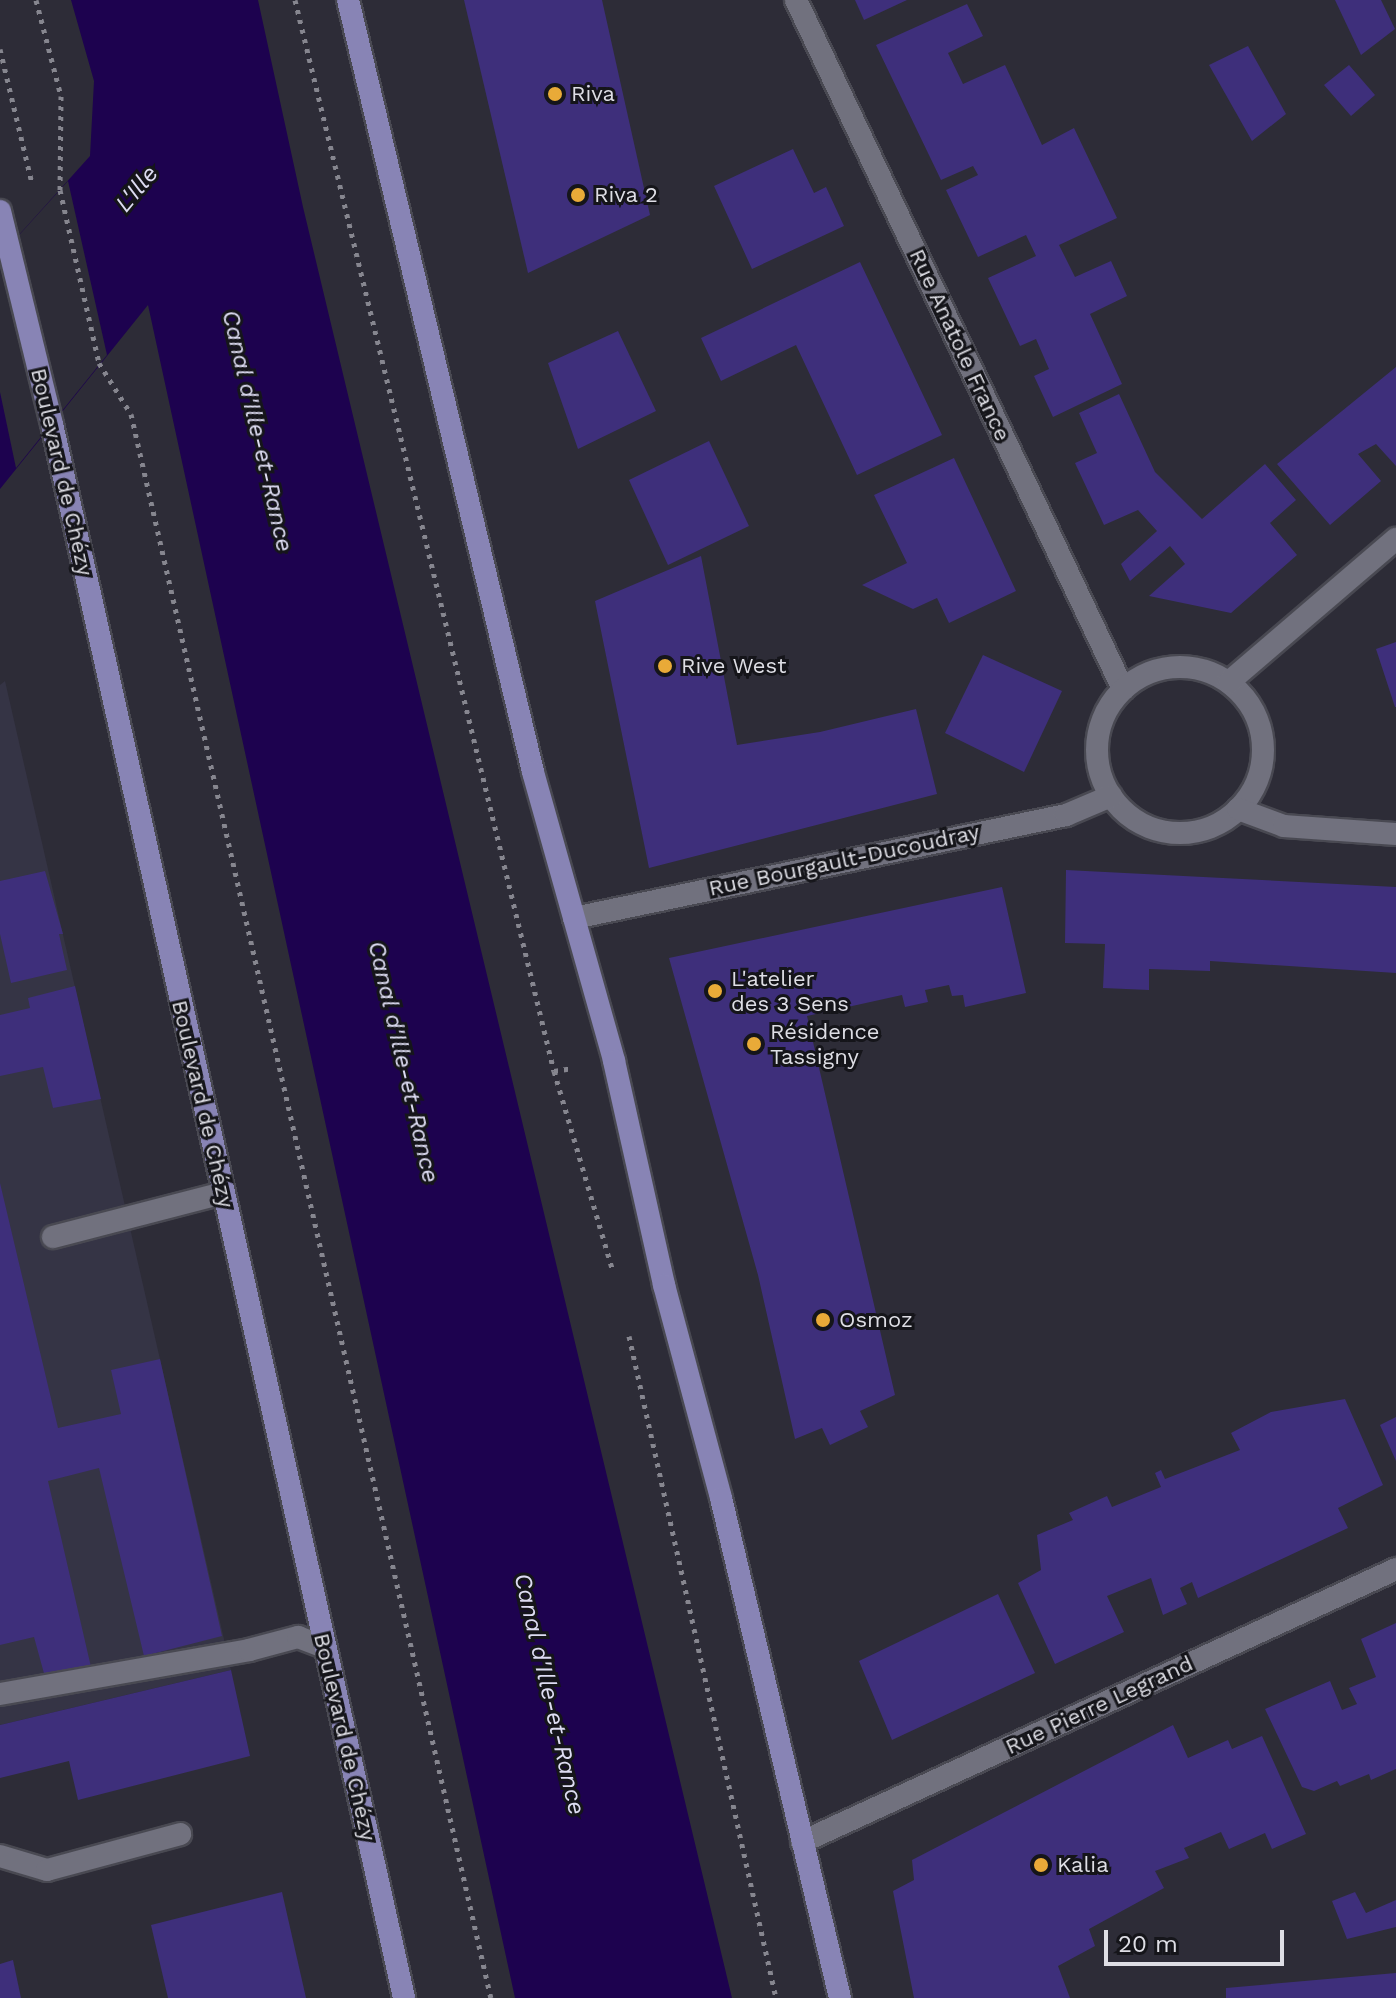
<!DOCTYPE html>
<html>
<head>
<meta charset="utf-8">
<style>
  body { margin:0 }
  #map { position:relative; width:1396px; height:1998px; overflow:hidden; background:#2d2c37; font-family:"Work Sans",sans-serif }
  div>[style] { position:absolute }
  [style*='--x'] { left:calc(var(--x)*1px); top:calc(var(--y)*1px); width:calc(var(--w)*1px); rotate:calc(var(--a)*1deg) }
  .built>* { inset:0; background:#353445 }
  .water>* { inset:0; background:#1d024f }
  .pier>* { inset:0; background:#2d2c37 }
  .building>* { inset:0; background:#3e2f7b }
  .path>* { height:5px; margin-top:-2.5px; transform-origin:0; background:repeating-linear-gradient(90deg,#86868f 0 4px,transparent 0 10px) }
  .roads { filter:drop-shadow(2px 0 #494952) drop-shadow(-2px 0 #494952) drop-shadow(0 2px #494952) drop-shadow(0 -2px #494952) }
  .service>* { height:22px; margin:-11px; padding:0 11px; transform-origin:11px; border-radius:11px; background:#71717e }
  .minor>* { height:22px; margin:-11px; padding:0 11px; transform-origin:11px; border-radius:11px; background:#71717e }
  .minor>.ring { margin:-11px; padding:0; box-sizing:content-box; background:none; border:22px solid #71717e; border-radius:50% }
  .primary>* { height:22px; margin:-11px; padding:0 11px; transform-origin:11px; border-radius:11px; background:#8884b5 }
  .dots>* { width:22px; height:22px; translate:-50% -50%; box-sizing:border-box; border:4px solid #15151a; border-radius:50% }
  span { translate:-50% -50%; white-space:nowrap; text-align:center; line-height:1.15; -webkit-text-stroke:6px #15151a; paint-order:stroke }
  .poi-label { font-size:22px; color:#dedee5 }
  .left { translate:0 -50%; text-align:left }
  .street-label { font-size:22px; color:#dedee5 }
  .water-label { font-size:24px; color:#dddcf2; font-style:italic }
  .scale { position:absolute; left:1104px; top:1930px; width:180px; height:36px; box-sizing:border-box; border:4px solid #dedee5; border-top:0; padding-left:10px; font-size:24px; line-height:28px; white-space:nowrap; color:#dedee5; -webkit-text-stroke:6px #15151a; paint-order:stroke }
</style>
</head>
<body>
<div id="map">
  <div class="built">
    <div style="clip-path:polygon(5px 681px,231px 1670px,0 1725px,0 685px)"></div>
  </div>
  <div class="water">
    <div style="clip-path:polygon(71px 0,258px 0,303px 207px,732px 1998px,515px 1998px,148px 305px,0 489px,0 256px,90px 156px,94px 81px)"></div>
  </div>
  <div class="pier">
    <div style="clip-path:polygon(68px 181px,107px 355px,16px 468px,0 392px,0 256px)"></div>
  </div>
  <div class="building">
    <div style="clip-path:polygon(464px 0,602px 0,650px 215px,528px 273px)"></div>
    <div style="clip-path:polygon(855px 0,907px 0,864px 20px)"></div>
    <div style="clip-path:polygon(1335px 0,1381px 0,1395px 29px,1361px 55px)"></div>
    <div style="clip-path:polygon(967px 4px,983px 36px,948px 53px,963px 84px,1005px 65px,1042px 145px,1074px 128px,1117px 218px,1059px 245px,1075px 277px,1111px 261px,1127px 296px,1090px 314px,1122px 384px,1053px 417px,1034px 376px,1049px 369px,1036px 339px,1020px 346px,988px 278px,1036px 256px,1026px 235px,978px 257px,946px 190px,978px 175px,973px 166px,941px 180px,876px 45px)"></div>
    <div style="clip-path:polygon(1248px 46px,1286px 114px,1252px 141px,1209px 65px)"></div>
    <div style="clip-path:polygon(1349px 65px,1375px 95px,1351px 116px,1324px 85px)"></div>
    <div style="clip-path:polygon(793px 149px,814px 193px,826px 187px,844px 226px,752px 269px,714px 186px)"></div>
    <div style="clip-path:polygon(860px 262px,942px 435px,857px 475px,796px 345px,721px 381px,701px 338px)"></div>
    <div style="clip-path:polygon(618px 331px,656px 411px,578px 449px,548px 363px)"></div>
    <div style="clip-path:polygon(1396px 367px,1396px 466px,1376px 444px,1358px 454px,1381px 481px,1330px 525px,1277px 464px)"></div>
    <div style="clip-path:polygon(1119px 394px,1155px 472px,1202px 519px,1265px 464px,1296px 500px,1270px 523px,1297px 555px,1231px 613px,1149px 596px,1185px 564px,1170px 546px,1130px 581px,1121px 564px,1157px 531px,1138px 510px,1104px 525px,1075px 463px,1097px 453px,1079px 413px)"></div>
    <div style="clip-path:polygon(709px 441px,749px 526px,668px 565px,629px 480px)"></div>
    <div style="clip-path:polygon(954px 458px,1016px 591px,949px 623px,937px 598px,913px 609px,862px 585px,907px 563px,874px 495px)"></div>
    <div style="clip-path:polygon(701px 556px,737px 745px,820px 732px,916px 709px,937px 794px,649px 868px,595px 601px)"></div>
    <div style="clip-path:polygon(1396px 642px,1396px 707px,1395px 707px,1376px 649px)"></div>
    <div style="clip-path:polygon(983px 655px,1062px 691px,1024px 772px,945px 733px)"></div>
    <div style="clip-path:polygon(1066px 870px,1396px 887px,1396px 973px,1210px 961px,1210px 971px,1149px 969px,1149px 990px,1103px 988px,1105px 944px,1065px 943px)"></div>
    <div style="clip-path:polygon(45px 871px,63px 934px,59px 934px,67px 970px,11px 983px,0 934px,0 881px)"></div>
    <div style="clip-path:polygon(1002px 887px,1026px 993px,965px 1007px,963px 995px,952px 996px,949px 985px,925px 990px,928px 1002px,905px 1007px,902px 995px,807px 1016px,895px 1395px,860px 1411px,868px 1427px,830px 1445px,822px 1428px,795px 1439px,758px 1275px,669px 958px)"></div>
    <div style="clip-path:polygon(75px 986px,101px 1099px,53px 1108px,43px 1067px,0 1076px,0 1015px,30px 1008px,28px 998px)"></div>
    <div style="clip-path:polygon(0 1183px,58px 1428px,121px 1414px,111px 1370px,160px 1359px,222px 1636px,144px 1656px,99px 1468px,48px 1481px,91px 1667px,45px 1677px,34px 1637px,0 1645px)"></div>
    <div style="clip-path:polygon(1345px 1399px,1383px 1485px,1338px 1508px,1348px 1528px,1198px 1598px,1192px 1582px,1180px 1588px,1187px 1604px,1163px 1615px,1151px 1578px,1107px 1596px,1124px 1632px,1055px 1664px,1018px 1583px,1041px 1570px,1037px 1535px,1073px 1520px,1069px 1513px,1107px 1496px,1112px 1507px,1161px 1487px,1155px 1473px,1161px 1470px,1165px 1479px,1240px 1450px,1231px 1433px,1271px 1412px)"></div>
    <div style="clip-path:polygon(1396px 1417px,1396px 1461px,1380px 1425px)"></div>
    <div style="clip-path:polygon(998px 1594px,1035px 1673px,892px 1740px,859px 1661px)"></div>
    <div style="clip-path:polygon(1396px 1623px,1396px 1769px,1371px 1780px,1369px 1774px,1340px 1786px,1337px 1781px,1314px 1791px,1302px 1787px,1265px 1709px,1330px 1681px,1342px 1710px,1357px 1704px,1349px 1688px,1376px 1677px,1361px 1639px)"></div>
    <div style="clip-path:polygon(231px 1670px,250px 1756px,78px 1800px,69px 1761px,0 1778px,0 1725px)"></div>
    <div style="clip-path:polygon(1173px 1725px,1188px 1758px,1228px 1740px,1232px 1749px,1262px 1736px,1306px 1834px,1272px 1849px,1265px 1833px,1229px 1849px,1221px 1832px,1184px 1848px,1189px 1858px,1155px 1871px,1164px 1888px,1089px 1929px,1095px 1946px,1058px 1966px,1070px 1998px,914px 1998px,893px 1891px,914px 1880px,912px 1860px)"></div>
    <div style="clip-path:polygon(282px 1892px,306px 1998px,168px 1998px,151px 1925px)"></div>
    <div style="clip-path:polygon(1355px 1892px,1366px 1913px,1396px 1900px,1396px 1927px,1347px 1939px,1332px 1901px)"></div>
    <div style="clip-path:polygon(13px 1960px,21px 1998px,0 1998px,0 1964px)"></div>
    <div style="clip-path:polygon(1396px 1973px,1396px 1998px,1226px 1998px,1226px 1988px)"></div>
  </div>
  <div class="path">
    <div style="--x:36;--y:0;--w:99;--a:75.4"></div>
    <div style="--x:61;--y:96;--w:94;--a:90.6"></div>
    <div style="--x:60;--y:190;--w:177;--a:77.3"></div>
    <div style="--x:99;--y:363;--w:60;--a:57.9"></div>
    <div style="--x:131;--y:414;--w:1624;--a:77.2"></div>
    <div style="--x:295;--y:0;--w:1102;--a:76.41"></div>
    <div style="--x:554;--y:1071;--w:209;--a:73.6"></div>
    <div style="--x:0;--y:49;--w:138;--a:76.6"></div>
    <div style="--x:554;--y:1071;--w:19;--a:-9"></div>
    <div style="--x:629;--y:1336;--w:678;--a:77.48"></div>
  </div>
  <div class="roads">
    <div class="service">
      <div style="--x:53;--y:1237;--w:176;--a:-14.5"></div>
      <div style="--x:0;--y:1694;--w:253;--a:-10"></div>
      <div style="--x:249;--y:1650;--w:51;--a:-14.9"></div>
      <div style="--x:298;--y:1637;--w:28;--a:21"></div>
      <div style="--x:0;--y:1856;--w:49;--a:16.6"></div>
      <div style="--x:47;--y:1870;--w:138;--a:-15.1"></div>
    </div>
    <div class="minor">
      <div style="--x:796;--y:0;--w:763;--a:64.61"></div>
      <div class="ring" style="left:1097px;top:667px;width:144px;height:144px"></div>
      <div style="--x:1229;--y:682;--w:220;--a:-40.6"></div>
      <div style="--x:1238;--y:809;--w:49;--a:20.3"></div>
      <div style="--x:1284;--y:826;--w:112;--a:4.1"></div>
      <div style="--x:574;--y:918;--w:503;--a:-11.82"></div>
      <div style="--x:1066;--y:815;--w:49;--a:-22.9"></div>
      <div style="--x:802;--y:1842;--w:654;--a:-24.68"></div>
    </div>
    <div class="primary">
      <div style="--x:348;--y:0;--w:794;--a:76.52"></div>
      <div style="--x:533;--y:772;--w:300;--a:74.3"></div>
      <div style="--x:614;--y:1061;--w:230;--a:77.4"></div>
      <div style="--x:664;--y:1285;--w:220;--a:75"></div>
      <div style="--x:721;--y:1498;--w:514;--a:76.61"></div>
      <div style="--x:0;--y:211;--w:219;--a:76.3"></div>
      <div style="--x:52;--y:424;--w:1613;--a:77.39"></div>
    </div>
  </div>
  <div class="dots">
    <div style="left:555px;top:94px;background:#e9aa38"></div>
    <div style="left:578px;top:195px;background:#e9aa38"></div>
    <div style="left:665px;top:666px;background:#e9aa38"></div>
    <div style="left:715px;top:991px;background:#e9aa38"></div>
    <div style="left:754px;top:1044px;background:#e9aa38"></div>
    <div style="left:823px;top:1320px;background:#e9aa38"></div>
    <div style="left:1041px;top:1865px;background:#e9aa38"></div>
  </div>
  <div class="poi-label">
    <span class="left" style="left:571px;top:94px">Riva</span>
    <span class="left" style="left:594px;top:195px">Riva 2</span>
    <span class="left" style="left:681px;top:666px">Rive West</span>
    <span class="left" style="left:731px;top:991px">L'atelier<br>des 3 Sens</span>
    <span class="left" style="left:770px;top:1044px">Résidence<br>Tassigny</span>
    <span class="left" style="left:839px;top:1320px">Osmoz</span>
    <span class="left" style="left:1057px;top:1865px">Kalia</span>
  </div>
  <div class="street-label">
    <span style="left:960px;top:345px;rotate:65deg">Rue Anatole France</span>
    <span style="left:62px;top:472px;rotate:77deg">Boulevard de Chézy</span>
    <span style="left:844px;top:860px;rotate:-12deg">Rue Bourgault-Ducoudray</span>
    <span style="left:203px;top:1104px;rotate:77deg">Boulevard de Chézy</span>
    <span style="left:1099px;top:1705px;rotate:-25deg">Rue Pierre Legrand</span>
    <span style="left:345px;top:1737px;rotate:77deg">Boulevard de Chézy</span>
  </div>
  <div class="water-label">
    <span style="left:137px;top:189px;rotate:-50deg">L'Ille</span>
    <span style="left:257px;top:431px;rotate:77deg">Canal d'Ille-et-Rance</span>
    <span style="left:403px;top:1062px;rotate:77deg">Canal d'Ille-et-Rance</span>
    <span style="left:549px;top:1694px;rotate:77deg">Canal d'Ille-et-Rance</span>
  </div>
  <div class="scale">20 m</div>
</div>
</body>
</html>
